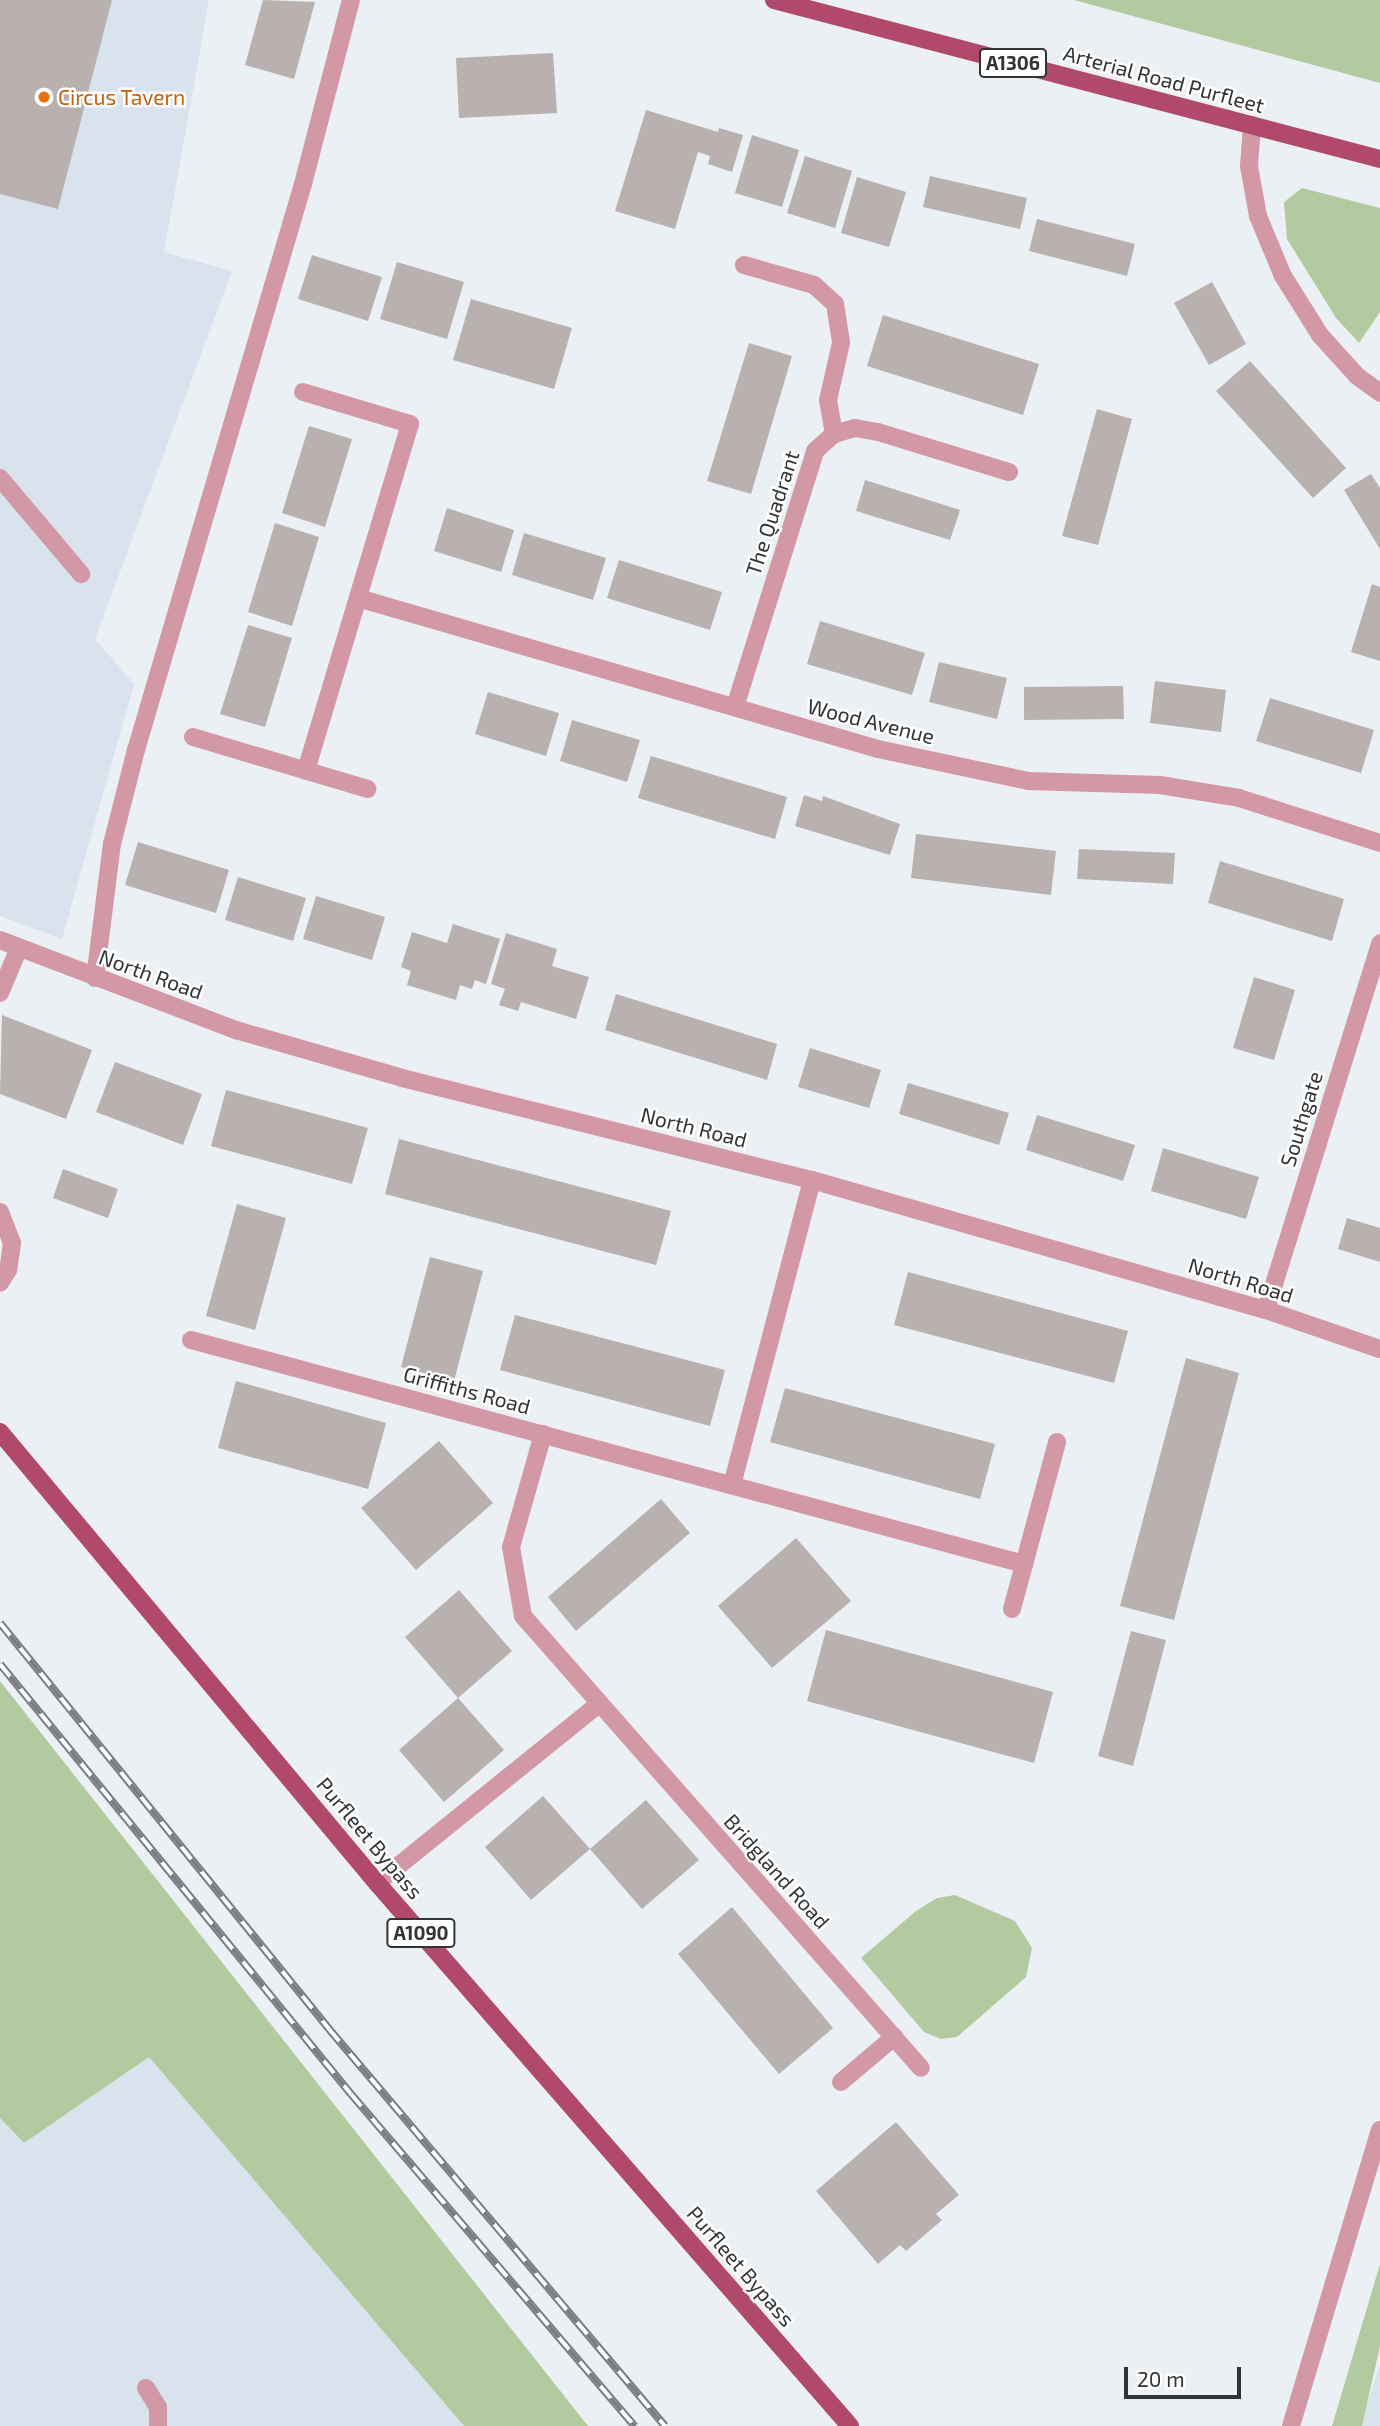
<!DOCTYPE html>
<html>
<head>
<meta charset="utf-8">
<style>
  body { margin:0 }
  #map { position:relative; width:1380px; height:2426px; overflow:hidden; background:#ebf0f5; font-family:"Exo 2",sans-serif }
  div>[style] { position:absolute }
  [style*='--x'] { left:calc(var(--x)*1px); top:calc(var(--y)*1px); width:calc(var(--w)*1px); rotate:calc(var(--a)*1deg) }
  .built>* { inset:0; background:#d8e3ed }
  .green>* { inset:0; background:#b3caa0 }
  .building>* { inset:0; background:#b8b1af }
  .lane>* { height:18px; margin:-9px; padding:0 9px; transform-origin:9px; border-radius:9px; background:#d398a6 }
  .street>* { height:18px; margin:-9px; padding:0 9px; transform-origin:9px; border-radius:9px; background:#d398a6 }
  .primary>* { height:18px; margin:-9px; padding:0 9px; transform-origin:9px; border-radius:9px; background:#b14a6a }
  .rail>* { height:8px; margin-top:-4px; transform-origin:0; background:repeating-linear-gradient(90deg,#fff 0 16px,#7a7d81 0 32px); box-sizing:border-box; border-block:2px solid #7a7d81 }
  .dots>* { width:19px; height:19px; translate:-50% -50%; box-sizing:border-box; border:4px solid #fff; border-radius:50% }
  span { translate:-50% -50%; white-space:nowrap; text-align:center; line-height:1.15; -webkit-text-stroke:5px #fff; paint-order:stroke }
  .shield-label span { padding:2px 5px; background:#fff; border:2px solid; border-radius:5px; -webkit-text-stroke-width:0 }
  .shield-label { font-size:19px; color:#313335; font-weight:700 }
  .street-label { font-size:21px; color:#313335 }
  .food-label { font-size:21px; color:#c56008 }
  .left { translate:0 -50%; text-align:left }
  .scale { position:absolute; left:1124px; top:2367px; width:117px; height:32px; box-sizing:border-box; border:4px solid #313335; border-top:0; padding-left:9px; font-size:21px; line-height:24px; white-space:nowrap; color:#313335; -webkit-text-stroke:5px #fff; paint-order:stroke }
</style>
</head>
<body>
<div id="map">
  <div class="built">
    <div style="clip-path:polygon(0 0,209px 0,164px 252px,232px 271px,95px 639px,134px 684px,62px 939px,0 916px)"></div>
    <div style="clip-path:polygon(149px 2057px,464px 2426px,0 2426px,0 2118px,24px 2143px)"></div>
    <div style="clip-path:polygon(1380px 2364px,1380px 2426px,1360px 2426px)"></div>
  </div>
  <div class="green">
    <div style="clip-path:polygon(1074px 0,1380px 0,1380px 83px)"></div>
    <div style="clip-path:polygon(1302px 188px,1380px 208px,1380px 312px,1359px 343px,1336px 318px,1287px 239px,1284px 202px)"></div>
    <div style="clip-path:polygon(0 1681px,588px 2426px,464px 2426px,149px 2057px,24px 2143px,0 2118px)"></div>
    <div style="clip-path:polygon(955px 1895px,1015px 1921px,1032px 1948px,1026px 1977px,957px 2037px,941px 2039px,924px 2032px,861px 1958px,916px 1911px,937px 1898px)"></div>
    <div style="clip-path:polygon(1380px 2264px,1380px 2346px,1362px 2426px,1332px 2426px)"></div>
  </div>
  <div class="building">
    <div style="clip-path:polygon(0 0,112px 0,58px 209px,0 194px)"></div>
    <div style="clip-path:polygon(263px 0,315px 2px,294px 79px,245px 65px)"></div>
    <div style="clip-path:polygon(553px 53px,557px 113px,459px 118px,456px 58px)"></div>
    <div style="clip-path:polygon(646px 110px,718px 132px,719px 128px,743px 135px,732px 172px,708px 164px,710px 156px,698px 152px,675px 229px,615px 211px)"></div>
    <div style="clip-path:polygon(752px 135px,799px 150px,782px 207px,735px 193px)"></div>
    <div style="clip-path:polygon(805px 156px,852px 171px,835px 228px,787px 213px)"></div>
    <div style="clip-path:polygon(930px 176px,1027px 198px,1020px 229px,923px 207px)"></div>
    <div style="clip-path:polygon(857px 177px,906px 192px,889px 247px,841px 233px)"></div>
    <div style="clip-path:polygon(1037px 219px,1135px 244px,1127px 276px,1029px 251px)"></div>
    <div style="clip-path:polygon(312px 255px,382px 277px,368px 321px,298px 299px)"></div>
    <div style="clip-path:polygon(397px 262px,464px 282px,447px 339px,380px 319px)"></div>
    <div style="clip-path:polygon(1212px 282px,1246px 344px,1209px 365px,1174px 303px)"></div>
    <div style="clip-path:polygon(471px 299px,572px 328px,554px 389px,453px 360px)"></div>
    <div style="clip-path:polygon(883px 315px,1039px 364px,1023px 415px,867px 366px)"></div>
    <div style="clip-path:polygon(749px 343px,792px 356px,751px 494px,707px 481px)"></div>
    <div style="clip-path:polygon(1250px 361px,1346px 468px,1313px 498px,1216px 391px)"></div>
    <div style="clip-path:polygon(1097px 409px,1132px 419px,1098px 545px,1062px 536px)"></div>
    <div style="clip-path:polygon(309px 426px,352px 439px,325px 527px,282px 513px)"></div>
    <div style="clip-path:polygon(1371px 474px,1380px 488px,1380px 549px,1344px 490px)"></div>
    <div style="clip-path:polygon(865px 480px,960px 510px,950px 540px,856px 511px)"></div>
    <div style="clip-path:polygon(447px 508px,514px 530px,501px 572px,434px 551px)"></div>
    <div style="clip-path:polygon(275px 523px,319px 537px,292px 626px,248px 612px)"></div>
    <div style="clip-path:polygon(524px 533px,606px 558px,593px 600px,512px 575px)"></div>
    <div style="clip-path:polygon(619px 560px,722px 592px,710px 630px,607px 598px)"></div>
    <div style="clip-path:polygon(1372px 584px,1380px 587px,1380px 661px,1351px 652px)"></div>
    <div style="clip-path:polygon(820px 621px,925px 653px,912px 695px,807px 664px)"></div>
    <div style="clip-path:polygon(248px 625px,292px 638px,265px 727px,220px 714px)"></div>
    <div style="clip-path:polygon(939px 662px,1007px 678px,997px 719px,929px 702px)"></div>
    <div style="clip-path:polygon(1155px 681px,1226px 690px,1221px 732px,1150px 723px)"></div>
    <div style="clip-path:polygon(1123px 686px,1124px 719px,1024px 720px,1024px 687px)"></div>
    <div style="clip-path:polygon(488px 692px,559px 713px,546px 756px,475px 734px)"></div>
    <div style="clip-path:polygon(1270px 698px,1374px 730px,1361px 773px,1256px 741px)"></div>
    <div style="clip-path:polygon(572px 720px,640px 740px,627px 782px,560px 761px)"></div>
    <div style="clip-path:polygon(651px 756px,787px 797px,775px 839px,638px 798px)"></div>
    <div style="clip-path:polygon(804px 795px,822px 801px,823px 796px,900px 824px,890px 855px,795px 826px)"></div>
    <div style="clip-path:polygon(916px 834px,1056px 851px,1051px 895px,911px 878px)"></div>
    <div style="clip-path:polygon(138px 842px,229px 870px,216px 913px,125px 885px)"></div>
    <div style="clip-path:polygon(1079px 849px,1175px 853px,1173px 884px,1077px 879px)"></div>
    <div style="clip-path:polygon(1220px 861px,1344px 899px,1332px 941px,1208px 903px)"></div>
    <div style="clip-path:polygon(238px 877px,306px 898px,293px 941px,225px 920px)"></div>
    <div style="clip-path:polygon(316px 896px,385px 917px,372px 960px,303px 939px)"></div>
    <div style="clip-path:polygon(453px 924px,500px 939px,486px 984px,475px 980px,472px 989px,460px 985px,456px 1000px,407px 985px,411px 971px,401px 967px,412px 932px,447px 943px)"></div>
    <div style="clip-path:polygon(506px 933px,557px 949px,552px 966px,589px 977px,576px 1019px,521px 1002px,518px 1011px,499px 1005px,505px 989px,491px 984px)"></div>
    <div style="clip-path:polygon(1254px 977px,1295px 990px,1274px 1060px,1233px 1048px)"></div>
    <div style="clip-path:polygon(616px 994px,777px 1044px,767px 1080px,605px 1030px)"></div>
    <div style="clip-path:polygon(2px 1015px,92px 1050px,66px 1119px,0 1094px)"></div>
    <div style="clip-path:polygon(810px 1048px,881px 1070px,869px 1108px,798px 1087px)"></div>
    <div style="clip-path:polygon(115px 1062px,202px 1094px,183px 1145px,96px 1112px)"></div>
    <div style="clip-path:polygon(908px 1083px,1009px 1113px,999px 1145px,899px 1114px)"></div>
    <div style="clip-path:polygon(226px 1090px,368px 1128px,352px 1184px,211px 1146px)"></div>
    <div style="clip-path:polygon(1037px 1115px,1135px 1145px,1123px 1181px,1026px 1150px)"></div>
    <div style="clip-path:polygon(399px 1139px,671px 1211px,656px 1265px,385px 1194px)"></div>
    <div style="clip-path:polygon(1163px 1148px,1259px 1177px,1246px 1219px,1151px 1191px)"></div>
    <div style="clip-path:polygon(63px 1169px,118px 1189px,108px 1218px,53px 1198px)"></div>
    <div style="clip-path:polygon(237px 1204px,286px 1218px,255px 1330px,206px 1316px)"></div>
    <div style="clip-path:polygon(1347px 1218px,1380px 1228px,1380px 1262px,1338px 1249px)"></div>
    <div style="clip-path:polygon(430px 1257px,483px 1271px,454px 1381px,401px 1367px)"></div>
    <div style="clip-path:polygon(908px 1272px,1128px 1331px,1114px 1383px,894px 1325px)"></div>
    <div style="clip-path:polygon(515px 1315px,725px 1370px,710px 1426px,500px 1370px)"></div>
    <div style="clip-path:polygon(1186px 1358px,1239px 1373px,1174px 1620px,1120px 1606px)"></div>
    <div style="clip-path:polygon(236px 1381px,386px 1423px,368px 1489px,218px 1448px)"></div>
    <div style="clip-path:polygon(785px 1388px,995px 1444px,980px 1499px,770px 1442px)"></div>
    <div style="clip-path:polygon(439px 1441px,493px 1503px,416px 1570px,361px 1508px)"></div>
    <div style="clip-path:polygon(661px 1499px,690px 1533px,576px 1631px,548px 1597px)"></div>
    <div style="clip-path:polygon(796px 1538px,851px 1601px,772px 1668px,718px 1606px)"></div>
    <div style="clip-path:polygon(459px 1590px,512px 1651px,458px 1698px,504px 1750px,444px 1802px,399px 1750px,458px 1698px,405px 1637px)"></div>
    <div style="clip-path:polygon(826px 1630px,1053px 1692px,1034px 1763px,807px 1701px)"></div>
    <div style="clip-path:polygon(1131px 1631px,1166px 1640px,1133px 1766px,1098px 1756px)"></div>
    <div style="clip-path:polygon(543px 1796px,590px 1849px,531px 1900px,485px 1847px)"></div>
    <div style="clip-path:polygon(646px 1800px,699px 1860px,642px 1909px,590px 1849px)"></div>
    <div style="clip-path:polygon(732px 1907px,833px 2028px,779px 2074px,678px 1954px)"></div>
    <div style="clip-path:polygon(896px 2122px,959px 2195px,936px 2214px,942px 2220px,906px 2251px,900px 2245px,878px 2264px,816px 2191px)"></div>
  </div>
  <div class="lane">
    <div style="--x:744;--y:265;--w:73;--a:15.9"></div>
    <div style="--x:814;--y:285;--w:28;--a:42"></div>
    <div style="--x:835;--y:304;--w:39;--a:81"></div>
    <div style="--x:841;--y:343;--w:58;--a:102.8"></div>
    <div style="--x:828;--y:400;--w:35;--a:80"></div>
    <div style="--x:0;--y:478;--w:126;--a:49.8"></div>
    <div style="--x:95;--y:978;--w:135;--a:-82.8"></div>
    <div style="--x:112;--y:844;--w:97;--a:-75.7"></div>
    <div style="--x:136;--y:750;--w:590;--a:-73.56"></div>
    <div style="--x:303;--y:184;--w:190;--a:-75.4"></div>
    <div style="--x:0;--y:993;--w:49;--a:-67.1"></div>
    <div style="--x:0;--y:1212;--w:33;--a:69"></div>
    <div style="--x:12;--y:1243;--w:27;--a:98"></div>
    <div style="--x:8;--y:1270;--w:15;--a:122"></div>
    <div style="--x:841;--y:2082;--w:70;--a:-40.3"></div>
    <div style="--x:146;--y:2388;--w:22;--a:58"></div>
    <div style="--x:158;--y:2407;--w:19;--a:90"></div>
    <div style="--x:1291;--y:2426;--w:309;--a:-73.3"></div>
  </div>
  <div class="street">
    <div style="--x:1252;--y:125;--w:41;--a:94.2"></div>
    <div style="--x:1249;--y:166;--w:51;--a:79.8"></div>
    <div style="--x:1258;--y:216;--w:65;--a:67.4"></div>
    <div style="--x:1283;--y:276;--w:70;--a:57.9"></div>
    <div style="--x:1320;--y:335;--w:55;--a:47.9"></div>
    <div style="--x:1357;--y:376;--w:29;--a:36"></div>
    <div style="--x:303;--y:392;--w:112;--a:16.7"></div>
    <div style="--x:410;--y:424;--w:362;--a:106.7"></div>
    <div style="--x:358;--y:598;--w:541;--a:16.19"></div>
    <div style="--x:878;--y:749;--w:153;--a:12"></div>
    <div style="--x:1028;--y:781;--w:132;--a:1.7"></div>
    <div style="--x:1160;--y:785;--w:80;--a:9.3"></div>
    <div style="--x:1239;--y:798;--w:148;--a:17.7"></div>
    <div style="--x:735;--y:707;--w:268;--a:-72.6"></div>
    <div style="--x:815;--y:451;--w:25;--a:-42"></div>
    <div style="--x:834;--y:434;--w:22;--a:-16"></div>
    <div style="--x:855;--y:428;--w:23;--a:10"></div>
    <div style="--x:878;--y:432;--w:137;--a:17"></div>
    <div style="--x:193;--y:737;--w:182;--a:16.6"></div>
    <div style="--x:0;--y:940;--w:253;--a:20.9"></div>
    <div style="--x:236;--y:1030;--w:173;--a:16.1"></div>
    <div style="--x:402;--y:1078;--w:422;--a:14"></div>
    <div style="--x:812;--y:1180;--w:472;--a:16"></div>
    <div style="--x:1266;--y:1310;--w:120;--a:18.9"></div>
    <div style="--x:1266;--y:1310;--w:384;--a:-72.7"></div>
    <div style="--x:191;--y:1340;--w:863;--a:15.05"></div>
    <div style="--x:543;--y:1434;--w:117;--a:105.8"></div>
    <div style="--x:511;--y:1547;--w:70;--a:80.1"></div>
    <div style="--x:523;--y:1616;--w:602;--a:48.64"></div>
    <div style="--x:732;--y:1485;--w:315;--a:-75.3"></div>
    <div style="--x:1012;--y:1609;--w:173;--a:-74.9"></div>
    <div style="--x:377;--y:1883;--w:285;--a:-38.9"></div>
  </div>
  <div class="primary">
    <div style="--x:774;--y:0;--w:627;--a:14.7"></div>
    <div style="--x:0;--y:1432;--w:588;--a:50.11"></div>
    <div style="--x:377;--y:1883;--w:720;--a:48.94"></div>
  </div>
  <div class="rail">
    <div style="--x:0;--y:1623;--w:523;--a:50.98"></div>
    <div style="--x:329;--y:2029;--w:520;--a:49.76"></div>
    <div style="--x:0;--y:1664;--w:555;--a:50.78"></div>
    <div style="--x:351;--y:2094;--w:437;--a:49.5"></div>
  </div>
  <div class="dots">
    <div style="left:44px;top:97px;background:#e8710a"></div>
  </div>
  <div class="shield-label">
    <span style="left:1013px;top:63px">A1306</span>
    <span style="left:421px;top:1933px">A1090</span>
  </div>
  <div class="street-label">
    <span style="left:1164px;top:79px;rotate:15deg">Arterial Road Purfleet</span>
    <span style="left:772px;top:513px;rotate:-72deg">The Quadrant</span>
    <span style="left:871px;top:721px;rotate:14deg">Wood Avenue</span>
    <span style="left:151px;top:974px;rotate:20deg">North Road</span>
    <span style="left:1301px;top:1119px;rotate:-73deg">Southgate</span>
    <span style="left:694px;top:1127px;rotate:14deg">North Road</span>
    <span style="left:1241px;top:1280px;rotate:17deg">North Road</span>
    <span style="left:467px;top:1390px;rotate:15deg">Griffiths Road</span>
    <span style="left:370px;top:1838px;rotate:50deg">Purfleet Bypass</span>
    <span style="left:777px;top:1871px;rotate:48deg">Bridgland Road</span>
    <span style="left:741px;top:2266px;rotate:49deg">Purfleet Bypass</span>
  </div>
  <div class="food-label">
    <span class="left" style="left:58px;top:97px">Circus Tavern</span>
  </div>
  <div class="scale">20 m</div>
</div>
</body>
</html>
